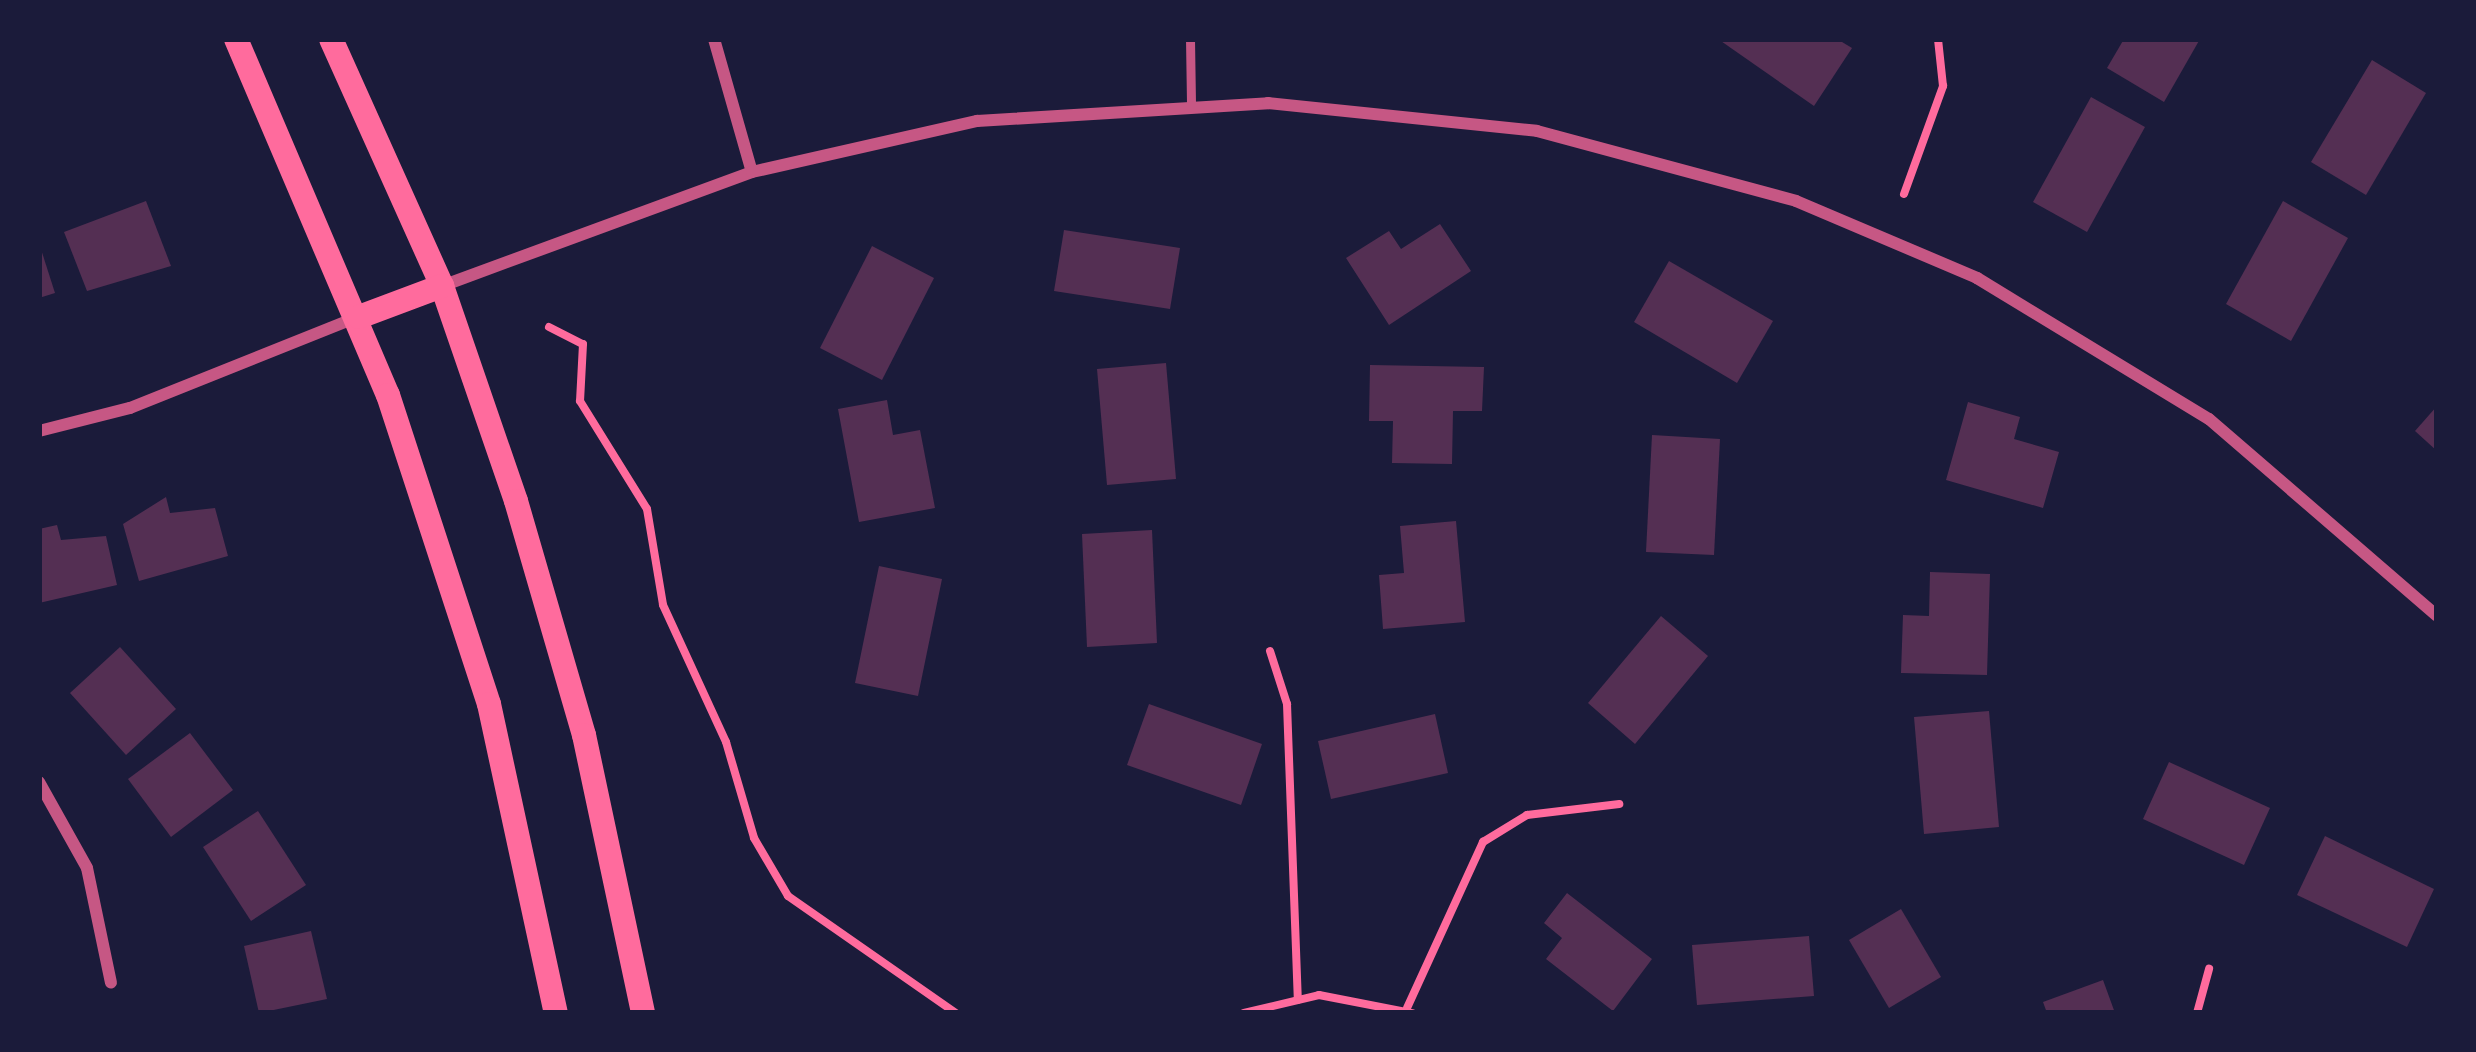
<!DOCTYPE html>
<html>
<head>
<meta charset="utf-8">
<style>
  body { margin:0 }
  #map { position:relative; width:2476px; height:1052px; overflow:hidden; background:#1b1b3a; font-family:Signika,sans-serif }
  div>[style] { position:absolute }
  [style*='--x'] { left:calc(var(--x)*1px); top:calc(var(--y)*1px); width:calc(var(--w)*1px); rotate:calc(var(--a)*1deg) }
  .building>* { inset:0; background:#542f53 }
  .path>* { height:8px; margin:-4px; padding:0 4px; transform-origin:4px; border-radius:4px; background:#ff6b9d }
  .service>* { height:9px; margin:-4.5px; padding:0 4.5px; transform-origin:4.5px; border-radius:4.5px; background:#c65784 }
  .minor>* { height:12px; margin:-6px; padding:0 6px; transform-origin:6px; border-radius:6px; background:#c65784 }
  .secondary>* { height:24px; margin:-12px; padding:0 12px; transform-origin:12px; border-radius:12px; background:#ff6b9d }
  span { translate:-50% -50%; white-space:nowrap; text-align:center; line-height:1.15; -webkit-text-stroke:10px #1b1b3a; paint-order:stroke }
  .frame { position:absolute; inset:0; border:42px solid #1b1b3a; pointer-events:none }
</style>
</head>
<body>
<div id="map">
  <div class="building">
    <div style="clip-path:polygon(1718px 39px,1837px 39px,1852px 48px,1814px 106px)"></div>
    <div style="clip-path:polygon(2124px 39px,2200px 39px,2164px 102px,2107px 68px)"></div>
    <div style="clip-path:polygon(2372px 60px,2426px 93px,2366px 195px,2311px 162px)"></div>
    <div style="clip-path:polygon(2091px 97px,2145px 127px,2087px 232px,2033px 202px)"></div>
    <div style="clip-path:polygon(146px 201px,171px 266px,87px 291px,64px 232px)"></div>
    <div style="clip-path:polygon(2283px 201px,2348px 238px,2291px 341px,2226px 304px)"></div>
    <div style="clip-path:polygon(1440px 224px,1471px 271px,1389px 325px,1346px 258px,1389px 231px,1401px 249px)"></div>
    <div style="clip-path:polygon(1064px 230px,1180px 248px,1170px 309px,1054px 291px)"></div>
    <div style="clip-path:polygon(39px 243px,55px 293px,39px 298px)"></div>
    <div style="clip-path:polygon(872px 246px,934px 278px,882px 380px,820px 348px)"></div>
    <div style="clip-path:polygon(1669px 261px,1773px 321px,1737px 383px,1634px 322px)"></div>
    <div style="clip-path:polygon(1166px 363px,1176px 479px,1107px 485px,1097px 369px)"></div>
    <div style="clip-path:polygon(1370px 365px,1484px 367px,1482px 411px,1453px 411px,1452px 464px,1392px 463px,1393px 421px,1369px 421px)"></div>
    <div style="clip-path:polygon(887px 400px,893px 435px,920px 430px,935px 508px,859px 522px,838px 409px)"></div>
    <div style="clip-path:polygon(1968px 402px,2020px 417px,2014px 439px,2059px 452px,2043px 508px,1946px 480px)"></div>
    <div style="clip-path:polygon(2437px 406px,2437px 451px,2415px 431px)"></div>
    <div style="clip-path:polygon(1652px 435px,1720px 439px,1714px 555px,1646px 552px)"></div>
    <div style="clip-path:polygon(166px 497px,170px 513px,215px 508px,228px 556px,139px 581px,123px 524px)"></div>
    <div style="clip-path:polygon(1456px 521px,1465px 622px,1383px 629px,1379px 575px,1404px 573px,1400px 526px)"></div>
    <div style="clip-path:polygon(57px 525px,61px 540px,106px 536px,117px 585px,39px 603px,39px 529px)"></div>
    <div style="clip-path:polygon(1152px 530px,1157px 643px,1087px 647px,1082px 534px)"></div>
    <div style="clip-path:polygon(879px 566px,942px 579px,918px 696px,855px 683px)"></div>
    <div style="clip-path:polygon(1930px 572px,1990px 574px,1987px 675px,1901px 673px,1903px 615px,1929px 616px)"></div>
    <div style="clip-path:polygon(1661px 616px,1708px 656px,1635px 744px,1588px 703px)"></div>
    <div style="clip-path:polygon(120px 647px,176px 709px,126px 755px,70px 693px)"></div>
    <div style="clip-path:polygon(1149px 704px,1262px 744px,1241px 805px,1127px 765px)"></div>
    <div style="clip-path:polygon(1989px 711px,1999px 827px,1924px 834px,1914px 717px)"></div>
    <div style="clip-path:polygon(1435px 714px,1448px 773px,1331px 799px,1318px 741px)"></div>
    <div style="clip-path:polygon(190px 733px,233px 790px,171px 837px,128px 779px)"></div>
    <div style="clip-path:polygon(2169px 762px,2270px 808px,2244px 865px,2143px 819px)"></div>
    <div style="clip-path:polygon(258px 811px,306px 885px,251px 921px,203px 847px)"></div>
    <div style="clip-path:polygon(2325px 836px,2434px 889px,2407px 947px,2297px 895px)"></div>
    <div style="clip-path:polygon(1567px 893px,1652px 959px,1613px 1011px,1546px 959px,1562px 938px,1544px 923px)"></div>
    <div style="clip-path:polygon(1901px 909px,1941px 977px,1889px 1008px,1849px 940px)"></div>
    <div style="clip-path:polygon(311px 931px,327px 999px,259px 1013px,244px 946px)"></div>
    <div style="clip-path:polygon(1809px 936px,1814px 996px,1697px 1005px,1692px 945px)"></div>
    <div style="clip-path:polygon(2103px 980px,2115px 1013px,2047px 1013px,2043px 1002px)"></div>
  </div>
  <div class="path">
    <div style="--x:1904;--y:194;--w:115;--a:-70.1"></div>
    <div style="--x:1943;--y:86;--w:47;--a:-96.1"></div>
    <div style="--x:549;--y:327;--w:38;--a:27"></div>
    <div style="--x:583;--y:344;--w:57;--a:93"></div>
    <div style="--x:580;--y:401;--w:127;--a:58.2"></div>
    <div style="--x:647;--y:509;--w:97;--a:80.5"></div>
    <div style="--x:663;--y:605;--w:151;--a:65.3"></div>
    <div style="--x:726;--y:742;--w:100;--a:73.7"></div>
    <div style="--x:754;--y:838;--w:67;--a:59.6"></div>
    <div style="--x:788;--y:896;--w:205;--a:34.9"></div>
    <div style="--x:1270;--y:651;--w:56;--a:72.2"></div>
    <div style="--x:1287;--y:704;--w:296;--a:87.9"></div>
    <div style="--x:1407;--y:1008;--w:183;--a:-65.4"></div>
    <div style="--x:1483;--y:842;--w:52;--a:-31.5"></div>
    <div style="--x:1527;--y:815;--w:93;--a:-6.8"></div>
    <div style="--x:1244;--y:1013;--w:77;--a:-13.5"></div>
    <div style="--x:1319;--y:995;--w:95;--a:11"></div>
    <div style="--x:2197;--y:1013;--w:46;--a:-74.7"></div>
  </div>
  <div class="service">
    <div style="--x:1190;--y:39;--w:64;--a:89.1"></div>
  </div>
  <div class="minor">
    <div style="--x:714;--y:39;--w:138;--a:74.1"></div>
    <div style="--x:442;--y:286;--w:330;--a:-20.2"></div>
    <div style="--x:752;--y:172;--w:231;--a:-12.8"></div>
    <div style="--x:977;--y:121;--w:292;--a:-3.5"></div>
    <div style="--x:1268;--y:103;--w:270;--a:5.9"></div>
    <div style="--x:1537;--y:131;--w:268;--a:15.1"></div>
    <div style="--x:1796;--y:201;--w:197;--a:23"></div>
    <div style="--x:1977;--y:278;--w:271;--a:31.3"></div>
    <div style="--x:2209;--y:419;--w:301;--a:40.8"></div>
    <div style="--x:39;--y:431;--w:94;--a:-14.2"></div>
    <div style="--x:130;--y:408;--w:245;--a:-21.8"></div>
    <div style="--x:39;--y:782;--w:98;--a:60.8"></div>
    <div style="--x:87;--y:868;--w:117;--a:78.2"></div>
  </div>
  <div class="secondary">
    <div style="--x:236;--y:39;--w:387;--a:66.9"></div>
    <div style="--x:388;--y:395;--w:325;--a:71.9"></div>
    <div style="--x:489;--y:704;--w:316;--a:77.8"></div>
    <div style="--x:331;--y:39;--w:271;--a:65.8"></div>
    <div style="--x:442;--y:286;--w:227;--a:71"></div>
    <div style="--x:516;--y:501;--w:244;--a:73.8"></div>
    <div style="--x:584;--y:735;--w:284;--a:78"></div>
    <div style="--x:359;--y:317;--w:89;--a:-20.5"></div>
  </div>
  <div class="frame"></div>
</div>
</body>
</html>
